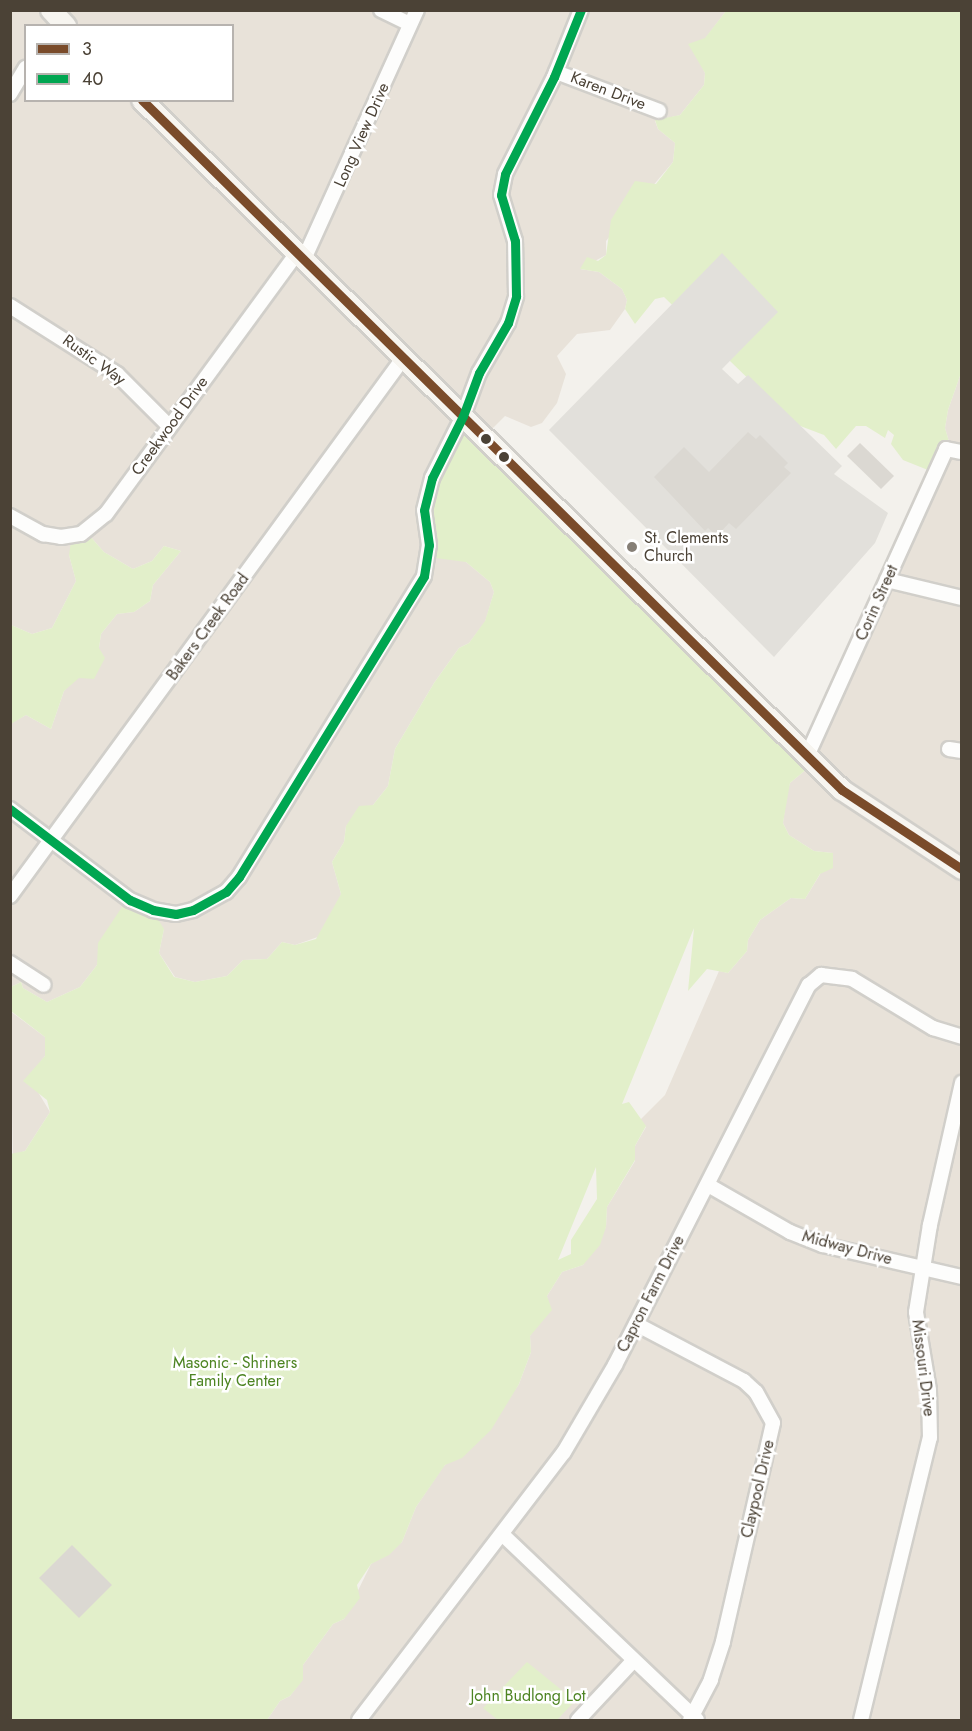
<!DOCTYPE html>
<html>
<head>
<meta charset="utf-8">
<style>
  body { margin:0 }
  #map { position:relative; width:972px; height:1731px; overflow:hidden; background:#f3f1ec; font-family:Jost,sans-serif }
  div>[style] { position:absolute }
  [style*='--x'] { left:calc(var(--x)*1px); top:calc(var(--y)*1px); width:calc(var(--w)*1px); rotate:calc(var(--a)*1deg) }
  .residential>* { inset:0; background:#e8e2d9 }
  .green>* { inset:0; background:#e2efca }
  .parking>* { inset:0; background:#e2e0db }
  .building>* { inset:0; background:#dbd8d2 }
  .roads { filter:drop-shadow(2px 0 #d1cfca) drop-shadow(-2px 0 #d1cfca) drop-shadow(0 2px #d1cfca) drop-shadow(0 -2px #d1cfca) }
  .street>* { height:14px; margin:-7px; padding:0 7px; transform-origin:7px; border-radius:7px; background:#fdfdfc }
  .secondary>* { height:20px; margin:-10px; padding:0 10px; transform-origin:10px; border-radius:10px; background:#f7f5f0 }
  .bus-1>* { height:9px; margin:-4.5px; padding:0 4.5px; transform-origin:4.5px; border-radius:4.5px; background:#7a4b2a }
  .bus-2>* { height:9px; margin:-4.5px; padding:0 4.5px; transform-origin:4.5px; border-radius:4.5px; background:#00a651 }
  .dots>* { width:16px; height:16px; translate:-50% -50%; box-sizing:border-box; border:3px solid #fff; border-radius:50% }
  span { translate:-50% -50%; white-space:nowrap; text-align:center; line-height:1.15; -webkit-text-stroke:5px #fff; paint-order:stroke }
  .street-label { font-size:16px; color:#4b4236 }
  .poi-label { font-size:16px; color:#4b4236 }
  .left { translate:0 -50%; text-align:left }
  .park-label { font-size:16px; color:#4d8422 }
  .frame { position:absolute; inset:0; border:12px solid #4b4236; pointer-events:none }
  .legend { position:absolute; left:24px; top:24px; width:210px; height:78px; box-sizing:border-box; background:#fff; border:2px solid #b7b3af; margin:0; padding:8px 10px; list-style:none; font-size:18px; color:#4b4236 }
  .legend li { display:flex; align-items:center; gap:12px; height:30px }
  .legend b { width:30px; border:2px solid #b7b3af }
</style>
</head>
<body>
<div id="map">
  <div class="residential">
    <div style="clip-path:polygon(evenodd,11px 11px,726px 11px,695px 52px,705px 73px,704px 85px,680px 115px,655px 121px,658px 129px,675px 143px,673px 162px,606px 241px,606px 255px,580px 269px,599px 272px,622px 289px,627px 300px,625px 309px,610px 330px,577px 334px,557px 356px,566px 374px,557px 403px,542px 423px,531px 427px,505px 416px,486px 435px,466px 562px,490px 582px,494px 592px,485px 622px,469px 643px,459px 648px,434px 683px,395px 749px,388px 786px,373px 805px,346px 826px,344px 842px,332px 862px,341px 894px,329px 933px,295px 945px,282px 942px,267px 959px,243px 960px,227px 976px,195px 982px,175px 977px,159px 953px,164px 929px,100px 953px,97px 965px,80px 987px,47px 1002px,23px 988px,21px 982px,11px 987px,10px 724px,26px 715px,51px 729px,64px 691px,99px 648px,101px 634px,117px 614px,134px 612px,150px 601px,153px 585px,181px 551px,164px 546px,152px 561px,133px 569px,104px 552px,89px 535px,69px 555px,76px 581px,52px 628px,32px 634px,11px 625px,11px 11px,26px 26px,232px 26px,232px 100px,26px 100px,26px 26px)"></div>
    <div style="clip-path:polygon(961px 373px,961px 1720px,267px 1720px,280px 1701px,290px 1696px,302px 1680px,303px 1665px,333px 1624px,344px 1619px,371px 1564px,402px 1542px,416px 1507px,443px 1467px,494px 1420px,519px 1384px,531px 1352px,530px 1336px,548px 1302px,547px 1296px,562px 1272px,583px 1265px,606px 1227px,607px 1207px,635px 1161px,635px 1146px,646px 1127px,640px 1120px,665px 1095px,719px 971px,728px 973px,747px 951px,748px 940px,760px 920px,791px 898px,805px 899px,833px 853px,814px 851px,789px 835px,783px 823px,787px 793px,790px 783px,814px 763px,809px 753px,950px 445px,945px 428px,948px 410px)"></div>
    <div style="clip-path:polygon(10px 1011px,45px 1037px,45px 1056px,29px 1077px,50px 1112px,25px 1151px,13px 1155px)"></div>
  </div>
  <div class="green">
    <div style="clip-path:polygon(726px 11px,961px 11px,961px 373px,948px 410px,945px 428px,950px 445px,933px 472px,903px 460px,891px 444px,894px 435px,888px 430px,885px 438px,866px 426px,856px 426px,836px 449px,824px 435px,795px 424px,664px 297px,655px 299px,635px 324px,625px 309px,627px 300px,622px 289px,599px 272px,580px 269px,587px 257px,598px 261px,606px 255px,611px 220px,635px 181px,656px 184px,673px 162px,675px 143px,658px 129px,655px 120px,680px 115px,704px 85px,705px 73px,688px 44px,705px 38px)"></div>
    <div style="clip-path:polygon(evenodd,463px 418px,814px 763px,790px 783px,783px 823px,789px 835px,814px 851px,833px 853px,833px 868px,820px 874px,805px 899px,791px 898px,760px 920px,748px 940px,747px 951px,728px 973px,707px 969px,688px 991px,694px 928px,622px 1104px,629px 1102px,646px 1126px,635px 1146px,635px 1160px,607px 1207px,606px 1227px,600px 1245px,583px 1265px,562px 1272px,547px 1296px,552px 1310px,530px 1336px,531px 1352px,519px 1384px,491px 1430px,462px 1458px,445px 1465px,416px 1507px,402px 1542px,389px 1555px,371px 1564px,357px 1585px,360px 1598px,344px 1619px,333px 1624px,303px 1665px,303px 1680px,290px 1696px,280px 1701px,267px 1720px,11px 1720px,10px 1154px,25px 1151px,50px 1112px,47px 1100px,23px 1081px,45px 1056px,45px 1037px,11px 1011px,11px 987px,21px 982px,23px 988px,47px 1002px,80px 987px,97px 965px,98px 943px,124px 904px,156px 916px,164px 929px,159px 953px,174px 977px,195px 982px,227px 976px,243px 960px,267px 959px,282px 942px,295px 945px,316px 939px,341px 894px,332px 862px,344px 842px,346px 826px,359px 806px,373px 805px,388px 786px,395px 749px,434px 683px,459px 648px,469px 643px,485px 621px,494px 592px,490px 582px,466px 562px,428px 557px,419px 524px,463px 418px,596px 1167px,597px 1199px,571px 1240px,571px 1254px,558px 1260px,596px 1167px)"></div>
    <div style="clip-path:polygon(89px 535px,104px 552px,133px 569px,152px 561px,164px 546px,181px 551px,153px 585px,150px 601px,134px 612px,117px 614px,101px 634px,99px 648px,105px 658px,94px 679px,79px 678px,64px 691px,51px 729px,26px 715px,11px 724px,11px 625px,32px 634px,52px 628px,76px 581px,69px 555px,71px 542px)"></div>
    <div style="clip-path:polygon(527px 1662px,575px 1701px,557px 1720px,498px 1720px,483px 1708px)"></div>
  </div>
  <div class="parking">
    <div style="clip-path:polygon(722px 253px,778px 312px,722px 369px,738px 384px,748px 375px,842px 466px,834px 474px,888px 513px,875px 543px,774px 657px,549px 430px)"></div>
  </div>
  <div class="building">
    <div style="clip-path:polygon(748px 432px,756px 439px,760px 435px,788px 463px,784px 467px,791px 473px,736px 529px,729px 523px,717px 536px,708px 528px,705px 531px,654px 477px,684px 447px,709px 472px)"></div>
    <div style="clip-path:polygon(860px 443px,894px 476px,881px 489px,847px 456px)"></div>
    <div style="clip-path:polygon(72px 1545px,112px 1585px,79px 1618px,39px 1578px)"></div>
  </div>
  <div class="roads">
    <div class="street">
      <div style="--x:381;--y:10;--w:32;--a:26"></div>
      <div style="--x:556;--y:72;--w:110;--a:20.7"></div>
      <div style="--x:10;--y:94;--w:31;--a:-59"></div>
      <div style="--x:304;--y:259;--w:273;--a:-65.6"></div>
      <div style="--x:10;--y:306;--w:127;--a:32.4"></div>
      <div style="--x:117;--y:374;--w:74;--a:45"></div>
      <div style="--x:10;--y:516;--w:38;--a:29"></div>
      <div style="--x:43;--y:534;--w:18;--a:9"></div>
      <div style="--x:61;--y:537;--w:20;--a:-9"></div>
      <div style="--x:81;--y:534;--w:32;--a:-39"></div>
      <div style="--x:106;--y:514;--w:325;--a:-53.8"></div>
      <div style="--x:887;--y:580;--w:77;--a:13.5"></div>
      <div style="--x:949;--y:749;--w:13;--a:9"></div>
      <div style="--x:807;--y:756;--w:337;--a:-65.6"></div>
      <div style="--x:946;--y:449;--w:16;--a:11"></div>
      <div style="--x:10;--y:809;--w:151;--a:37.2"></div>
      <div style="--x:130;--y:900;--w:25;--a:23"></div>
      <div style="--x:153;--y:910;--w:23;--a:10"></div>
      <div style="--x:176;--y:914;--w:17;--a:-13"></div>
      <div style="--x:193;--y:910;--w:38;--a:-29"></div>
      <div style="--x:226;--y:892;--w:20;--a:-49"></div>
      <div style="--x:239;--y:877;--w:353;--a:-58.4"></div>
      <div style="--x:424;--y:576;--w:31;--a:-81"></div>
      <div style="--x:429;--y:545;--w:35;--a:-98"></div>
      <div style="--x:424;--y:510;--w:33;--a:-76"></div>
      <div style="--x:432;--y:478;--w:69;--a:-63.4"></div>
      <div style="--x:463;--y:416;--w:46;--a:-69.6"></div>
      <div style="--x:479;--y:373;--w:58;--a:-59.9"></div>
      <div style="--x:508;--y:323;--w:28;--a:-73"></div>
      <div style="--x:516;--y:296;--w:55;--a:-91"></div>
      <div style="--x:515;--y:241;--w:48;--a:-106.9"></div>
      <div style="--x:501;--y:195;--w:21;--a:-79"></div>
      <div style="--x:505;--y:174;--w:109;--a:-63.2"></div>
      <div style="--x:554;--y:77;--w:72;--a:-68.1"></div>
      <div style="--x:10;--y:896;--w:668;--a:-53.83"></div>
      <div style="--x:10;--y:963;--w:40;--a:32.9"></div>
      <div style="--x:708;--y:1185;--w:95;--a:29.8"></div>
      <div style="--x:790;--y:1232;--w:35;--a:22"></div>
      <div style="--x:823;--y:1245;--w:143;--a:13"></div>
      <div style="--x:636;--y:1324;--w:122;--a:27.8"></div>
      <div style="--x:744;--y:1381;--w:16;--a:43"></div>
      <div style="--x:756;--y:1392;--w:35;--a:61"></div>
      <div style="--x:773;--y:1423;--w:225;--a:102.9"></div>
      <div style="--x:723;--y:1642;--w:40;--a:108"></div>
      <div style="--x:711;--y:1680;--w:45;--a:117.7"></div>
      <div style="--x:502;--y:1534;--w:269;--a:43.6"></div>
      <div style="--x:359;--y:1720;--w:337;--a:-52.6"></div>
      <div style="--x:564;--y:1452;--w:101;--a:-59.6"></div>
      <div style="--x:615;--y:1365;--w:427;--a:-63"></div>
      <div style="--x:809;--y:985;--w:16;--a:-40"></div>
      <div style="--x:821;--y:975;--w:31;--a:7"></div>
      <div style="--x:852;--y:979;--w:95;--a:31.2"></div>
      <div style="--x:933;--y:1028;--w:30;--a:17"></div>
      <div style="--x:578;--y:1720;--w:79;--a:-47"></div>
      <div style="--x:861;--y:1720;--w:290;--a:-76.3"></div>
      <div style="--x:930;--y:1438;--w:48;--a:-91.2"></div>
      <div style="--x:929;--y:1390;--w:79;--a:-99.5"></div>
      <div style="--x:916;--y:1312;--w:88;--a:-80.9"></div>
      <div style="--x:930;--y:1225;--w:146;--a:-77.3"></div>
    </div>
    <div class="secondary">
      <div style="--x:51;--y:10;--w:22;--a:47"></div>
      <div style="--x:142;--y:100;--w:983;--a:44.59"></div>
      <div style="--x:842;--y:790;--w:144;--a:33.4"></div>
    </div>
  </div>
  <div class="bus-1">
    <div style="--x:142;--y:100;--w:983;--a:44.59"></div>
    <div style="--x:842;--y:790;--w:144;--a:33.4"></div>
  </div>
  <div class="bus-2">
    <div style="--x:10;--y:809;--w:151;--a:37.2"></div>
    <div style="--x:130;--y:900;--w:25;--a:23"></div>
    <div style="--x:153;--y:910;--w:23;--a:10"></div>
    <div style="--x:176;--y:914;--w:17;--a:-13"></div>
    <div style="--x:193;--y:910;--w:38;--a:-29"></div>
    <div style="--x:226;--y:892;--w:20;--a:-49"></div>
    <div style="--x:239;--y:877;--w:353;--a:-58.4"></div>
    <div style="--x:424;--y:576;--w:31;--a:-81"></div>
    <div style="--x:429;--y:545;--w:35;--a:-98"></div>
    <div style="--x:424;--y:510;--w:33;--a:-76"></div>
    <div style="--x:432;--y:478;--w:69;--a:-63.4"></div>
    <div style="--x:463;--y:416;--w:46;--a:-69.6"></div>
    <div style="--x:479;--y:373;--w:58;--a:-59.9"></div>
    <div style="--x:508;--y:323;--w:28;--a:-73"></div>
    <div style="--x:516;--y:296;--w:55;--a:-91"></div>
    <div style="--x:515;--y:241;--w:48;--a:-106.9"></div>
    <div style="--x:501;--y:195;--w:21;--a:-79"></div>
    <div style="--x:505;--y:174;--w:109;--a:-63.2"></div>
    <div style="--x:554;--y:77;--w:72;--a:-68.1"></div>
  </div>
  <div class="dots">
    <div style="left:486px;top:439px;background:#4b4236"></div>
    <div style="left:504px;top:457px;background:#4b4236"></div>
    <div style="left:632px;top:547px;background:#867f76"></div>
  </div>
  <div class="street-label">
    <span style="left:608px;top:91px;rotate:21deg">Karen Drive</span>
    <span style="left:362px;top:135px;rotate:-66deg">Long View Drive</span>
    <span style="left:94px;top:360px;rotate:36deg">Rustic Way</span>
    <span style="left:170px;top:426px;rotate:-54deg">Creekwood Drive</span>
    <span style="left:877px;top:603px;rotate:-66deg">Corin Street</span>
    <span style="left:208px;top:627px;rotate:-54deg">Bakers Creek Road</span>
    <span style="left:847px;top:1248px;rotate:15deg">Midway Drive</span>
    <span style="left:651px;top:1294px;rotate:-63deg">Capron Farm Drive</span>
    <span style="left:923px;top:1368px;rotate:83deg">Missouri Drive</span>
    <span style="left:758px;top:1489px;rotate:-77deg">Claypool Drive</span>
  </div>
  <div class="poi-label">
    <span class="left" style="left:644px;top:547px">St. Clements<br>Church</span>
  </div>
  <div class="park-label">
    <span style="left:235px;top:1372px">Masonic - Shriners<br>Family Center</span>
    <span style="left:528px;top:1696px">John Budlong Lot</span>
  </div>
  <div class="frame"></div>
  <ul class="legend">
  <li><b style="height:8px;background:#7a4b2a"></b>3</li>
  <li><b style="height:8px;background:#00a651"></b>40</li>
  </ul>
</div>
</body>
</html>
